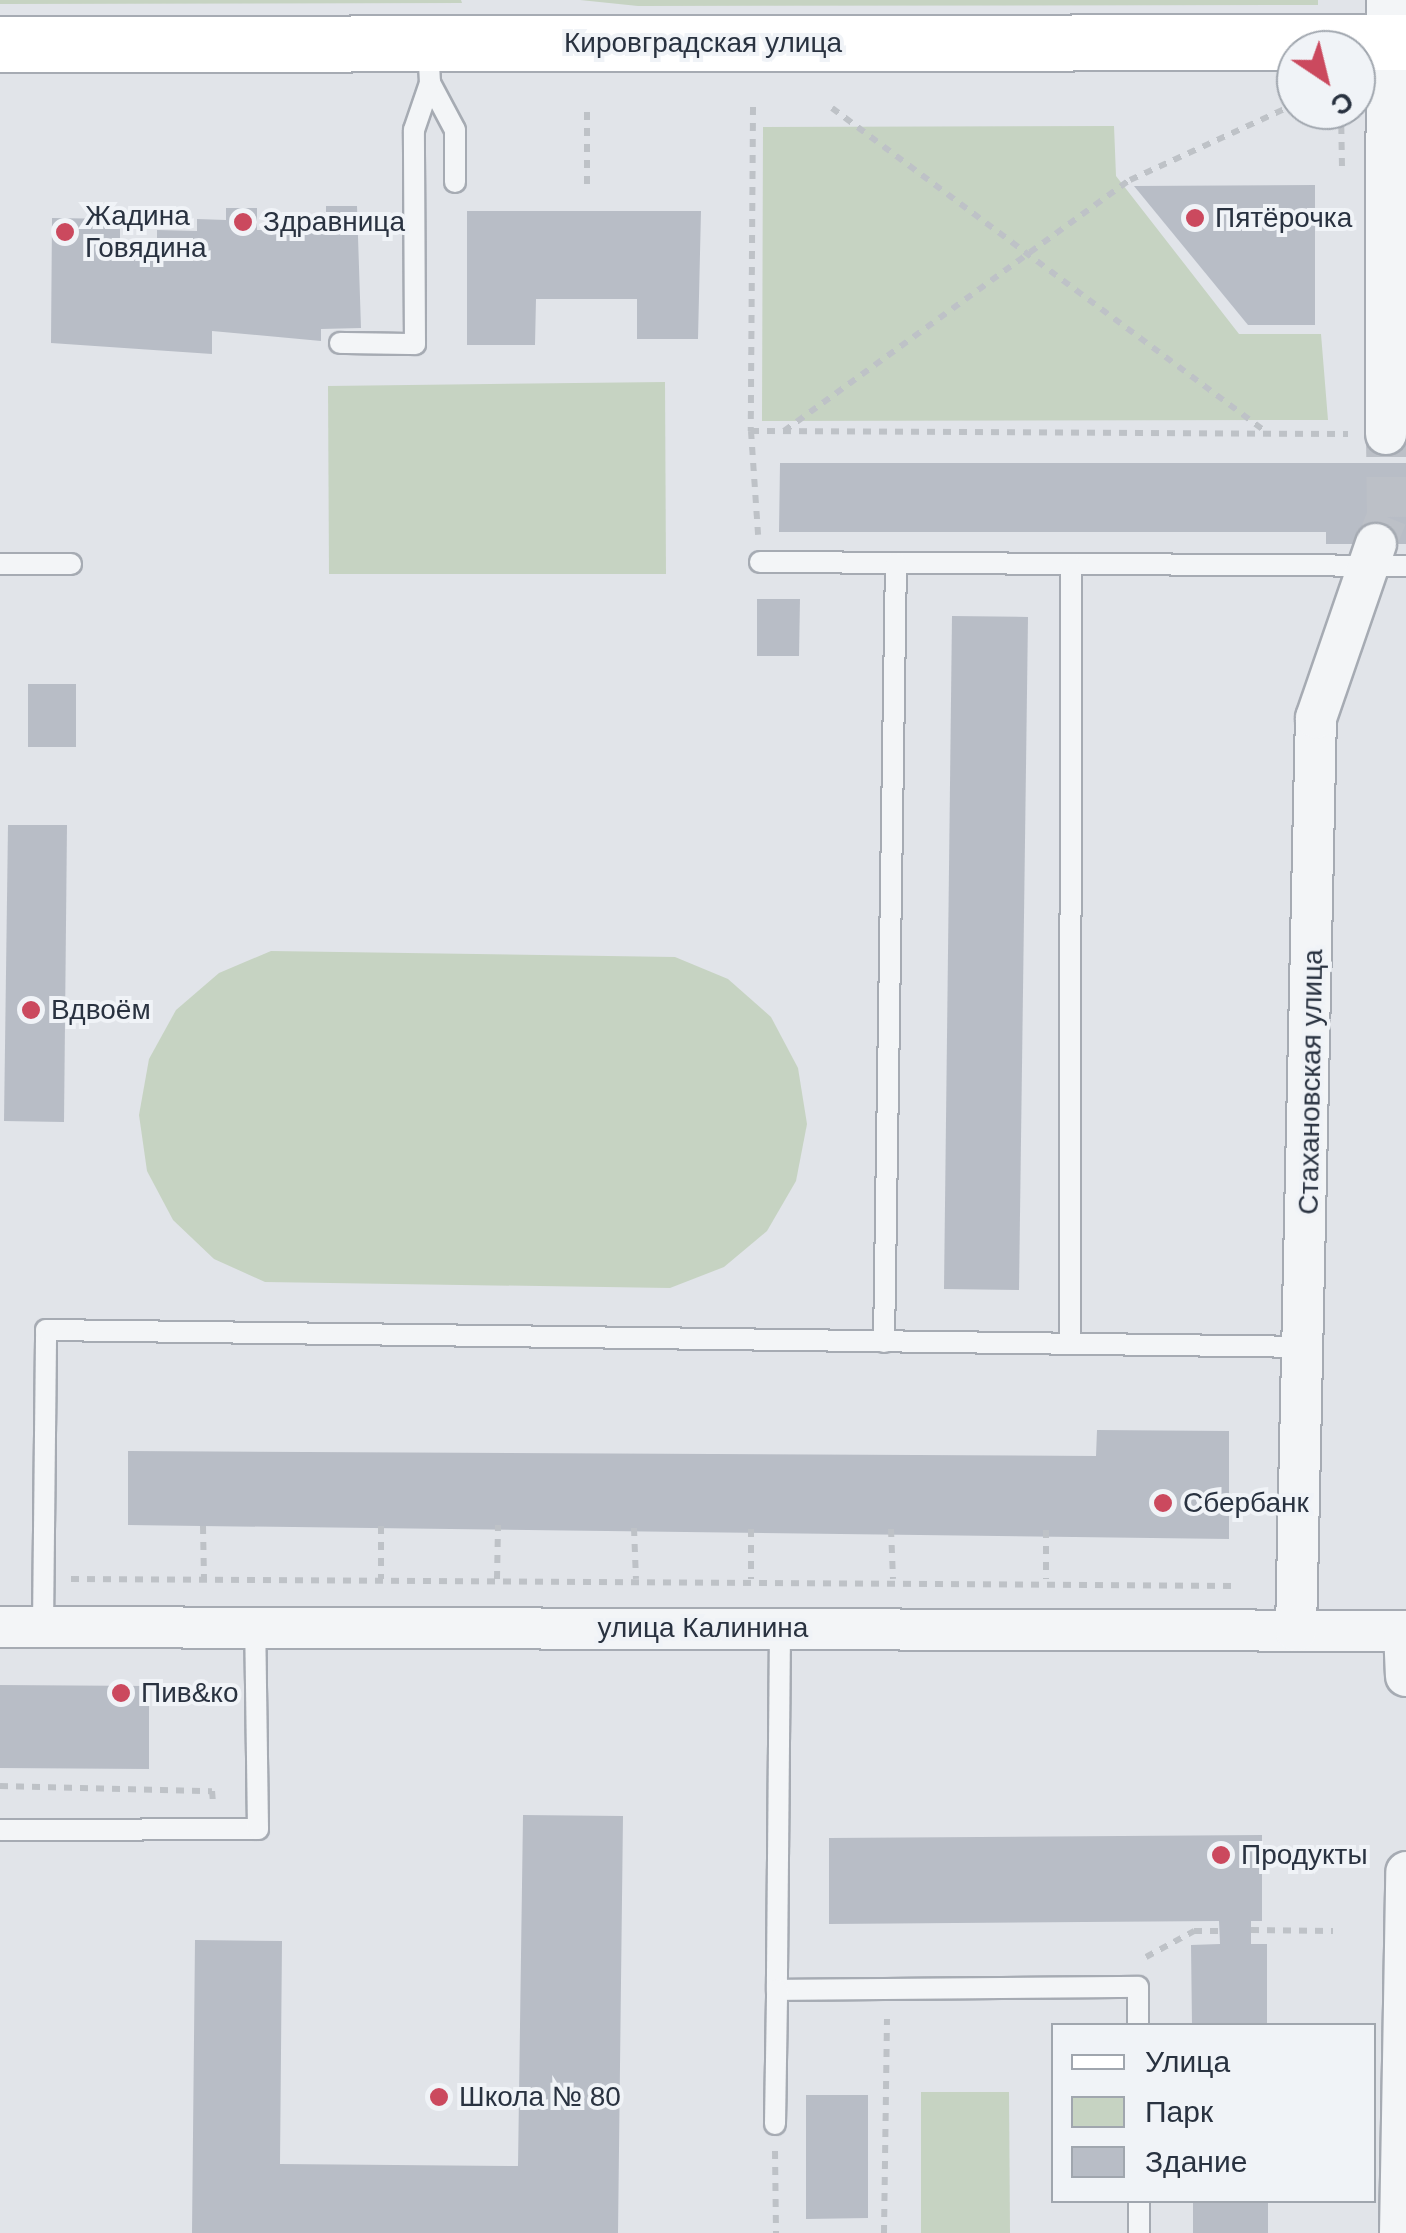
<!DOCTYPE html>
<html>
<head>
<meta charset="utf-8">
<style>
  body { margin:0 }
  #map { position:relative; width:1406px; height:2233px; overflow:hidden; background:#e1e4e9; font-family:Helvetica,sans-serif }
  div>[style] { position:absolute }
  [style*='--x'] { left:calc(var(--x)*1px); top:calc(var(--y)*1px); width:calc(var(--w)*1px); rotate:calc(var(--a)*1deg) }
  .green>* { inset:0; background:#c6d3c2 }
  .building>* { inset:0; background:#b8bdc6 }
  .street-tunnel>* { height:40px; margin-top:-20px; transform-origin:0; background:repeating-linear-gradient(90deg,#bcc0c7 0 40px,transparent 0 60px) }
  .path>* { height:6px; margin-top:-3px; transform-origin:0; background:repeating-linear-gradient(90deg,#bec2c7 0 8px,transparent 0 16px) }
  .roads { filter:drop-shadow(2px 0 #a6abb3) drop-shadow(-2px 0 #a6abb3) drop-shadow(0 2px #a6abb3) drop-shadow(0 -2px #a6abb3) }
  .lane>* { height:20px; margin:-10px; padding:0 10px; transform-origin:10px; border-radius:10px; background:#f3f5f7 }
  .street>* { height:40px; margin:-20px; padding:0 20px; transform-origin:20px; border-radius:20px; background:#f3f5f7 }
  .secondary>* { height:55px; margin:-27.5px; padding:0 27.5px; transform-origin:27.5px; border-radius:27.5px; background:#fff }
  .dots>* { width:28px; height:28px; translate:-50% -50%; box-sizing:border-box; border:5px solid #f0f3f7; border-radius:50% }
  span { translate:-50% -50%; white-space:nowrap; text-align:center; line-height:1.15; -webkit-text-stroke:8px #f0f3f7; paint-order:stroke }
  .street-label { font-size:28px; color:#293240 }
  .poi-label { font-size:28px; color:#293240 }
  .left { translate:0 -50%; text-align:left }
  .legend { position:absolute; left:1051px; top:2023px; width:325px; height:180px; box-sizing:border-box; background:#f0f3f7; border:2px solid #a0a6ae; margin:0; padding:12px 18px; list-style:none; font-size:30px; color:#293240 }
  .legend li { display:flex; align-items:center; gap:20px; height:50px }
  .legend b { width:50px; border:2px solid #a0a6ae }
  .north { position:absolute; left:1276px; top:30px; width:100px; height:100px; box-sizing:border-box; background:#f0f3f7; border:2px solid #a0a6ae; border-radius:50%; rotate:145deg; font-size:28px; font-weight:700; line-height:40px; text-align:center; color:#293240 }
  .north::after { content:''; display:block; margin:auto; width:35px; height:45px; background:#cb495e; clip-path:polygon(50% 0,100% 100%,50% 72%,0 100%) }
</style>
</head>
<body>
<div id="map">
  <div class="green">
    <div style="clip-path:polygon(0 0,461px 0,462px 3px,0 4px)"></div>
    <div style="clip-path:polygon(580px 0,1318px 0,1318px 5px,638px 6px)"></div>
    <div style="clip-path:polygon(1114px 126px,1116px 176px,1239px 334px,1321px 334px,1328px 420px,762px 421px,763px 127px)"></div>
    <div style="clip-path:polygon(665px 382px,666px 574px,329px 574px,328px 386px)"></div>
    <div style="clip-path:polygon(271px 951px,675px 957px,728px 979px,771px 1017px,798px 1068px,807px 1124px,796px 1181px,767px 1231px,724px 1267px,670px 1288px,265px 1282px,214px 1259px,173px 1220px,147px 1171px,139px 1115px,149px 1059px,176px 1010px,219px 973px)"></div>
    <div style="clip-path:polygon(921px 2092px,1009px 2092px,1010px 2233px,921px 2233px)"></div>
  </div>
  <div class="building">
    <div style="clip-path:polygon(1315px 185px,1315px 325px,1248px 325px,1134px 186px)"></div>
    <div style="clip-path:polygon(326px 206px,357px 206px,361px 328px,321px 329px,321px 341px,212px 331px,212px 354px,51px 343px,52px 218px,120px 219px,120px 242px,157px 242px,157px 230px,197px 231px,197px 219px,226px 220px,226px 208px,257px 208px,257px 230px,300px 230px,300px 217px,326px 217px)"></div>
    <div style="clip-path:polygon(467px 211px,701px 211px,698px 339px,637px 339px,637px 299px,536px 299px,535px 345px,467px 345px)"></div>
    <div style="clip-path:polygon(780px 463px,1406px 463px,1406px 544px,1326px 544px,1326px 532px,779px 532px)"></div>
    <div style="clip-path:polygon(757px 599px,800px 599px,799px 656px,757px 656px)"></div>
    <div style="clip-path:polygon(952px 616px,1028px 617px,1019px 1290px,944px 1289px)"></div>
    <div style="clip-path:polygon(28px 684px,76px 684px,76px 747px,28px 747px)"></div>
    <div style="clip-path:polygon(8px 825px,67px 825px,64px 1122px,4px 1121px)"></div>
    <div style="clip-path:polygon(1097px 1430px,1229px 1431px,1229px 1539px,128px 1525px,128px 1451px,1096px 1456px)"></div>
    <div style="clip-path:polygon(0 1685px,149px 1686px,149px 1769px,0 1768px)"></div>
    <div style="clip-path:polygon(523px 1815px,623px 1816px,618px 2233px,192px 2233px,195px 1940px,282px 1941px,280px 2164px,518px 2166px)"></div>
    <div style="clip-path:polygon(1262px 1835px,1262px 1921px,1251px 1921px,1251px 1944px,1267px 1944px,1267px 2026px,1192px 2026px,1191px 1945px,1220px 1944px,1219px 1921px,829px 1924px,829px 1838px)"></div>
    <div style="clip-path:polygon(806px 2095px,868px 2095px,868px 2218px,806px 2219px)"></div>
    <div style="clip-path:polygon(1193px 2200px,1268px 2200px,1268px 2233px,1193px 2233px)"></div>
  </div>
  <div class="street-tunnel">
    <div style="--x:1376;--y:544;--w:29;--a:-68"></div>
    <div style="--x:1387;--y:517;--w:83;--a:-90.7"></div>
  </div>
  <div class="path">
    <div style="--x:753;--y:107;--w:324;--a:90.4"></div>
    <div style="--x:751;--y:431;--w:597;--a:0.29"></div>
    <div style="--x:832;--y:108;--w:542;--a:36.74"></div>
    <div style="--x:1341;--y:110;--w:59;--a:89"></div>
    <div style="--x:587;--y:112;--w:75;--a:90"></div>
    <div style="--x:751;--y:431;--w:104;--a:86.1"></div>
    <div style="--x:784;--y:431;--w:427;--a:-36"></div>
    <div style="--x:1130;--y:180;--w:175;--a:-24.7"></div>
    <div style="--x:203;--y:1526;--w:53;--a:88.9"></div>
    <div style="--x:381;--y:1526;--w:53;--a:90"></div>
    <div style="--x:634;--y:1528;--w:51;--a:87.8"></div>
    <div style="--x:751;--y:1529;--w:50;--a:90"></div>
    <div style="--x:891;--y:1529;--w:50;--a:87.7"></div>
    <div style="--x:1046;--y:1530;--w:49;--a:90"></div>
    <div style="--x:71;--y:1579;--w:1163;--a:0.34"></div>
    <div style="--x:497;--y:1579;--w:54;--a:-88.9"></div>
    <div style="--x:0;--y:1786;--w:212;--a:1.4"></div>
    <div style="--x:212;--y:1791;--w:11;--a:85"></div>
    <div style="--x:1251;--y:1930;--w:82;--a:0.7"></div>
    <div style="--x:1146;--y:1957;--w:55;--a:-28.4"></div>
    <div style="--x:1194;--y:1931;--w:25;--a:0"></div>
    <div style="--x:775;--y:2151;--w:82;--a:89.3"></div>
    <div style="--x:884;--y:2233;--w:214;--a:-89.2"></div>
  </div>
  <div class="roads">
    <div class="lane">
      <div style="--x:430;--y:83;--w:53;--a:62"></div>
      <div style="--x:455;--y:130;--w:52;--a:90"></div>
      <div style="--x:340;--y:343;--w:75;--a:0.8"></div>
      <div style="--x:415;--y:344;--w:214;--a:-90.3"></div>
      <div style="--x:414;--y:130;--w:50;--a:-71.2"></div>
      <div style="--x:430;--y:83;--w:38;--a:-93"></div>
      <div style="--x:760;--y:562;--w:646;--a:0.35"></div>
      <div style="--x:0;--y:564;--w:71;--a:0"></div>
      <div style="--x:1070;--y:1339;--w:775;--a:-89.93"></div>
      <div style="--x:884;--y:1342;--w:779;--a:-89.12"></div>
      <div style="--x:43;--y:1626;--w:296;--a:-89.4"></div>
      <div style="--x:46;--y:1330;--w:1260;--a:0.77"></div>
      <div style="--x:780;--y:1629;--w:361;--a:90.5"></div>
      <div style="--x:777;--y:1990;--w:361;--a:-0.5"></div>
      <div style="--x:1138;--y:1987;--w:39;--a:90"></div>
      <div style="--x:0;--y:1830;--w:258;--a:-0.2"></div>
      <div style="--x:258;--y:1829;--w:205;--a:-90.8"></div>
      <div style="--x:775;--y:2124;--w:134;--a:-89.1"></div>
      <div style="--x:1139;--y:2200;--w:33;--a:90"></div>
    </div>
    <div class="street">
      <div style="--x:1386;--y:434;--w:434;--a:-89.9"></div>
      <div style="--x:0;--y:1627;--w:1406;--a:0.16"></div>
      <div style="--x:1296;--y:1631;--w:913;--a:-88.75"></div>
      <div style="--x:1316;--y:718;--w:184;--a:-71"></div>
      <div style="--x:1404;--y:1631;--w:45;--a:87.5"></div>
      <div style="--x:1400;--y:2233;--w:361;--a:-89"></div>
    </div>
    <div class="secondary">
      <div style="--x:0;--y:44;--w:1406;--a:-0.08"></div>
    </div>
  </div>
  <div class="dots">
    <div style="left:1195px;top:218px;background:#cb495e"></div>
    <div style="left:243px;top:222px;background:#cb495e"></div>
    <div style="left:65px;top:232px;background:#cb495e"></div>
    <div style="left:31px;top:1010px;background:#cb495e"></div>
    <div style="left:1163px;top:1503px;background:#cb495e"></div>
    <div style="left:121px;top:1693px;background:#cb495e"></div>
    <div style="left:1221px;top:1855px;background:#cb495e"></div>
    <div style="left:439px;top:2097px;background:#cb495e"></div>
  </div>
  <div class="street-label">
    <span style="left:703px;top:43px">Кировградская улица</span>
    <span style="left:1311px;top:1082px;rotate:-89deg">Стахановская улица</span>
    <span style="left:703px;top:1628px">улица Калинина</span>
  </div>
  <div class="poi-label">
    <span class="left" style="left:85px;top:232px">Жадина<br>Говядина</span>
    <span class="left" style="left:1215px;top:218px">Пятёрочка</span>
    <span class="left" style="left:263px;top:222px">Здравница</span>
    <span class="left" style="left:51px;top:1010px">Вдвоём</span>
    <span class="left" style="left:1183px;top:1503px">Сбербанк</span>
    <span class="left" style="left:141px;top:1693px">Пив&amp;ко</span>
    <span class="left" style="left:1241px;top:1855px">Продукты</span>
    <span class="left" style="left:459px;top:2097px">Школа № 80</span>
  </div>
  <ul class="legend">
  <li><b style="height:12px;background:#fff"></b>Улица</li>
  <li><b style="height:28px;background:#c6d3c2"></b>Парк</li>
  <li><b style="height:28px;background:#b8bdc6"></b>Здание</li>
  </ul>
  <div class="north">С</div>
</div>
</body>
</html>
